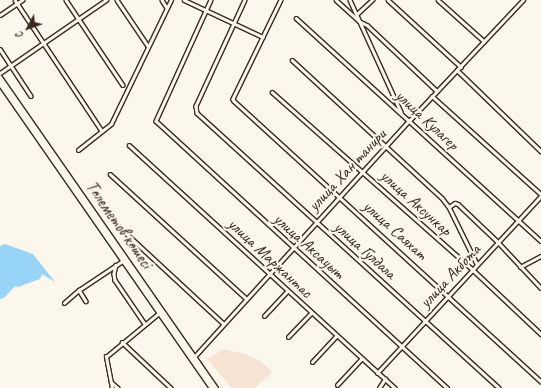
<!DOCTYPE html>
<html>
<head>
<meta charset="utf-8">
<style>
  body { margin:0 }
  #map { position:relative; width:541px; height:388px; overflow:hidden; background:#fbf7ec; font-family:Caveat,sans-serif }
  div>[style] { position:absolute }
  [style*='--x'] { left:calc(var(--x)*1px); top:calc(var(--y)*1px); width:calc(var(--w)*1px); rotate:calc(var(--a)*1deg) }
  .built>* { inset:0; background:#f6e3d4 }
  .water>* { inset:0; background:#97d4f7 }
  .roads { filter:drop-shadow(1px 0 #3b2a1e) drop-shadow(-1px 0 #3b2a1e) drop-shadow(0 1px #3b2a1e) drop-shadow(0 -1px #3b2a1e) }
  .minor>* { height:2.5px; margin:-1.25px; padding:0 1.25px; transform-origin:1.25px; border-radius:1.25px; background:#fbf7ec }
  .primary>* { height:3.5px; margin:-1.75px; padding:0 1.75px; transform-origin:1.75px; border-radius:1.75px; background:#fbf7ec }
  span { translate:-50% -50%; white-space:nowrap; text-align:center; line-height:1.15; -webkit-text-stroke:4px #fbf7ec; paint-order:stroke }
  .street-label { font-size:17px; color:#3b2a1e }
  .north { position:absolute; left:8px; top:8px; width:40px; height:40px; -webkit-text-stroke:3px #fbf7ec; paint-order:stroke; rotate:229deg; font-size:11px; font-weight:700; line-height:16px; text-align:center; color:#3b2a1e }
  .north::after { content:''; display:block; margin:auto; width:14px; height:18px; background:#3b2a1e; clip-path:polygon(50% 0,100% 100%,50% 72%,0 100%) }
</style>
</head>
<body>
<div id="map">
  <div class="built">
    <div style="clip-path:polygon(224px 349px,245px 354px,260px 361px,272px 372px,255px 388px,232px 388px,207px 359px)"></div>
  </div>
  <div class="water">
    <div style="clip-path:polygon(5px 244px,33px 254px,55px 282px,42px 274px,40px 279px,18px 287px,15px 286px,4px 298px,0 299px,0 246px)"></div>
  </div>
  <div class="roads">
    <div class="minor">
      <div style="--x:15;--y:0;--w:157;--a:56.4"></div>
      <div style="--x:66;--y:0;--w:102;--a:56.2"></div>
      <div style="--x:117;--y:0;--w:55;--a:56"></div>
      <div style="--x:162;--y:0;--w:9;--a:58"></div>
      <div style="--x:184;--y:0;--w:87;--a:25.1"></div>
      <div style="--x:211;--y:0;--w:133;--a:114.4"></div>
      <div style="--x:156;--y:121;--w:395;--a:42.5"></div>
      <div style="--x:245;--y:0;--w:117;--a:114.8"></div>
      <div style="--x:196;--y:106;--w:7;--a:82"></div>
      <div style="--x:197;--y:113;--w:408;--a:42.3"></div>
      <div style="--x:281;--y:0;--w:110;--a:115.9"></div>
      <div style="--x:233;--y:99;--w:2;--a:63"></div>
      <div style="--x:234;--y:101;--w:416;--a:42.4"></div>
      <div style="--x:336;--y:0;--w:31;--a:42"></div>
      <div style="--x:359;--y:21;--w:9;--a:27"></div>
      <div style="--x:367;--y:25;--w:96;--a:43.3"></div>
      <div style="--x:350;--y:0;--w:123;--a:65.5"></div>
      <div style="--x:388;--y:0;--w:99;--a:42.5"></div>
      <div style="--x:438;--y:0;--w:62;--a:41.7"></div>
      <div style="--x:357;--y:14;--w:21;--a:-43"></div>
      <div style="--x:0;--y:15;--w:27;--a:-34"></div>
      <div style="--x:296;--y:18;--w:331;--a:42.3"></div>
      <div style="--x:0;--y:49;--w:56;--a:56.6"></div>
      <div style="--x:292;--y:60;--w:204;--a:42.6"></div>
      <div style="--x:442;--y:198;--w:11;--a:52"></div>
      <div style="--x:449;--y:207;--w:64;--a:63.8"></div>
      <div style="--x:457;--y:70;--w:117;--a:44"></div>
      <div style="--x:0;--y:73;--w:129;--a:-34.6"></div>
      <div style="--x:272;--y:92;--w:267;--a:41.5"></div>
      <div style="--x:472;--y:269;--w:95;--a:43.3"></div>
      <div style="--x:432;--y:96;--w:147;--a:42"></div>
      <div style="--x:129;--y:145;--w:360;--a:42.4"></div>
      <div style="--x:78;--y:150;--w:42;--a:-38.2"></div>
      <div style="--x:111;--y:124;--w:138;--a:-64.2"></div>
      <div style="--x:110;--y:174;--w:185;--a:42.4"></div>
      <div style="--x:449;--y:207;--w:7;--a:-34"></div>
      <div style="--x:455;--y:203;--w:3;--a:18"></div>
      <div style="--x:458;--y:204;--w:55;--a:43.5"></div>
      <div style="--x:498;--y:242;--w:63;--a:46.9"></div>
      <div style="--x:116;--y:224;--w:147;--a:42.8"></div>
      <div style="--x:116;--y:265;--w:9;--a:103"></div>
      <div style="--x:114;--y:274;--w:6;--a:81"></div>
      <div style="--x:115;--y:280;--w:53;--a:55.7"></div>
      <div style="--x:520;--y:267;--w:24;--a:-28"></div>
      <div style="--x:79;--y:290;--w:13;--a:58"></div>
      <div style="--x:64;--y:303;--w:20;--a:-41"></div>
      <div style="--x:79;--y:290;--w:54;--a:-33.7"></div>
      <div style="--x:264;--y:316;--w:34;--a:-47"></div>
      <div style="--x:288;--y:337;--w:33;--a:-46"></div>
      <div style="--x:122;--y:342;--w:67;--a:43.2"></div>
      <div style="--x:194;--y:357;--w:319;--a:-47.7"></div>
      <div style="--x:409;--y:121;--w:166;--a:-46.7"></div>
      <div style="--x:312;--y:362;--w:35;--a:-47"></div>
      <div style="--x:377;--y:373;--w:241;--a:-47.2"></div>
      <div style="--x:111;--y:382;--w:9;--a:41"></div>
      <div style="--x:337;--y:385;--w:35;--a:-47"></div>
      <div style="--x:112;--y:388;--w:32;--a:-101"></div>
      <div style="--x:106;--y:357;--w:69;--a:-39.7"></div>
      <div style="--x:379;--y:388;--w:11;--a:-56"></div>
    </div>
    <div class="primary">
      <div style="--x:0;--y:77;--w:379;--a:55.2"></div>
      <div style="--x:0;--y:83;--w:371;--a:55.2"></div>
    </div>
  </div>
  <div class="street-label">
    <span style="left:427px;top:120px;rotate:43deg">улица Кулагер</span>
    <span style="left:347px;top:170px;rotate:-47deg">улица Хан танири</span>
    <span style="left:416px;top:203px;rotate:42deg">улица Аксункар</span>
    <span style="left:119px;top:225px;rotate:55deg">Төлеметов көшесі</span>
    <span style="left:395px;top:230px;rotate:42deg">улица Саяхат</span>
    <span style="left:309px;top:246px;rotate:42deg">улица Аксауыт</span>
    <span style="left:365px;top:250px;rotate:42deg">улица Гулдала</span>
    <span style="left:270px;top:258px;rotate:43deg">улица Маржантас</span>
    <span style="left:450px;top:276px;rotate:-47deg">улица Акбота</span>
  </div>
  <div class="north">С</div>
</div>
</body>
</html>
